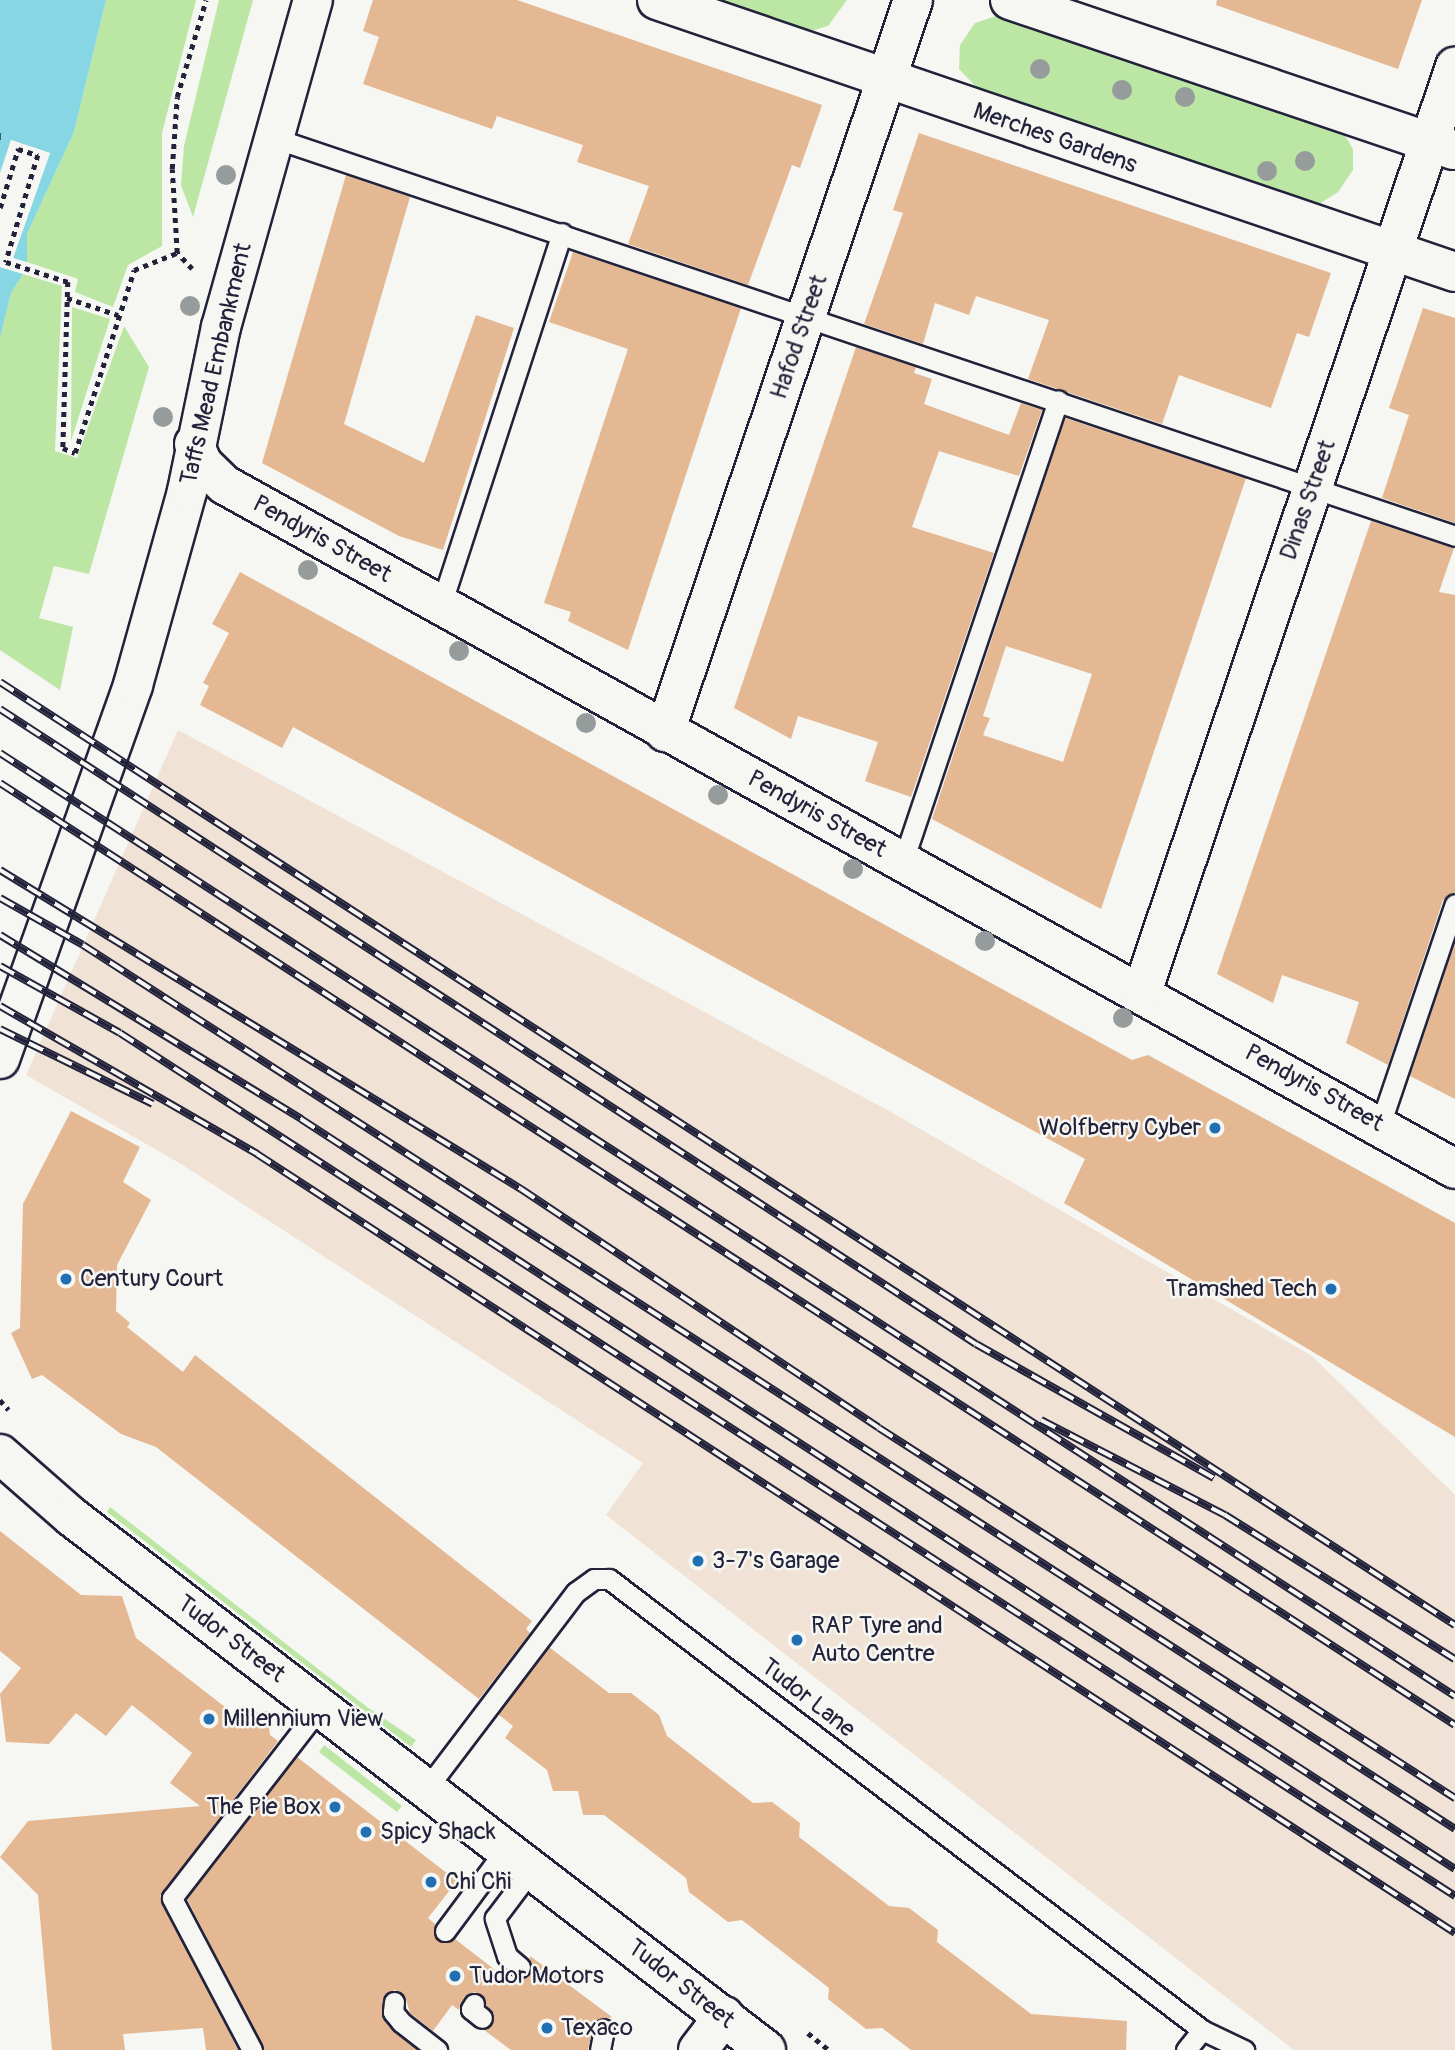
<!DOCTYPE html>
<html>
<head>
<meta charset="utf-8">
<style>
  body { margin:0 }
  #map { position:relative; width:1455px; height:2050px; overflow:hidden; background:#f6f6f2; font-family:Pangolin,sans-serif }
  div>[style] { position:absolute }
  [style*='--x'] { left:calc(var(--x)*1px); top:calc(var(--y)*1px); width:calc(var(--w)*1px); rotate:calc(var(--a)*1deg) }
  .built>* { inset:0; background:#f0e3d6 }
  .green>* { inset:0; background:#bce6a3 }
  .water>* { inset:0; background:#86d6e3 }
  .pier>* { inset:0; background:#f6f6f2 }
  .ferry>* { height:2px; margin-top:-1px; transform-origin:0; background:repeating-linear-gradient(90deg,#40586d 0 9px,transparent 0 16px) }
  .building>* { inset:0; background:#e3b893 }
  .path>* { height:4.5px; margin-top:-2.25px; transform-origin:0; background:repeating-linear-gradient(90deg,#22223b 0 5px,transparent 0 10px) }
  .roads { filter:drop-shadow(2px 0 #22223b) drop-shadow(-2px 0 #22223b) drop-shadow(0 2px #22223b) drop-shadow(0 -2px #22223b) }
  .lane>* { height:19px; margin:-9.5px; padding:0 9.5px; transform-origin:9.5px; border-radius:9.5px; background:#f6f6f2 }
  .street>* { height:38px; margin:-19px; padding:0 19px; transform-origin:19px; border-radius:19px; background:#f6f6f2 }
  .secondary>* { height:38px; margin:-19px; padding:0 19px; transform-origin:19px; border-radius:19px; background:#f6f6f2 }
  .rail>* { height:8px; margin-top:-4px; transform-origin:0; background:repeating-linear-gradient(90deg,#f6f6f2 0 16px,#22223b 0 32px); box-sizing:border-box; border-block:2px solid #22223b }
  .trees>* { width:20px; height:20px; margin:-10px; border-radius:50%; background:#969c9c }
  .dots>* { width:19px; height:19px; translate:-50% -50%; box-sizing:border-box; border:4px solid #f6f6f2; border-radius:50% }
  span { translate:-50% -50%; white-space:nowrap; text-align:center; line-height:1.15; -webkit-text-stroke:5px #f6f6f2; paint-order:stroke }
  .street-label { font-size:24px; color:#22223b }
  .poi-label { font-size:24px; color:#22223b }
  .right { translate:-100% -50%; text-align:right }
  .left { translate:0 -50%; text-align:left }
</style>
</head>
<body>
<div id="map">
  <div class="built">
    <div style="clip-path:polygon(178px 730px,891px 1112px,1312px 1356px,1455px 1495px,1455px 2050px,1294px 2050px,606px 1515px,643px 1463px,181px 1164px,26px 1075px)"></div>
  </div>
  <div class="green">
    <div style="clip-path:polygon(106px 0,196px 0,162px 133px,162px 246px,128px 265px,113px 307px,75px 292px,78px 279px,27px 262px,27px 234px,74px 132px)"></div>
    <div style="clip-path:polygon(219px 0,253px 0,193px 217px,181px 185px,184px 146px)"></div>
    <div style="clip-path:polygon(696px 0,847px 0,828px 26px,797px 35px)"></div>
    <div style="clip-path:polygon(999px 15px,1341px 129px,1353px 149px,1353px 170px,1338px 192px,1319px 204px,1302px 203px,983px 94px,959px 69px,960px 45px,975px 23px)"></div>
    <div style="clip-path:polygon(23px 274px,62px 286px,55px 451px,77px 458px,124px 326px,149px 367px,89px 574px,54px 566px,39px 618px,73px 627px,60px 690px,0 650px,0 338px,11px 293px)"></div>
    <div style="clip-path:polygon(72px 307px,110px 319px,71px 441px)"></div>
    <div style="clip-path:polygon(110px 1507px,367px 1707px,416px 1740px,411px 1747px,107px 1512px)"></div>
    <div style="clip-path:polygon(324px 1745px,402px 1806px,397px 1812px,319px 1752px)"></div>
  </div>
  <div class="water">
    <div style="clip-path:polygon(0 0,106px 0,74px 132px,27px 234px,27px 262px,13px 258px,50px 153px,11px 140px,0 173px)"></div>
    <div style="clip-path:polygon(0 267px,23px 274px,11px 293px,0 338px)"></div>
  </div>
  <div class="pier">
    <div style="clip-path:polygon(11px 140px,50px 153px,13px 258px,27px 266px,9px 257px,46px 155px,13px 144px,0 177px)"></div>
    <div style="clip-path:polygon(19px 182px,26px 188px,2px 264px,27px 275px,0 267px,19px 185px,0 244px,0 232px)"></div>
  </div>
  <div class="ferry">
    <div style="--x:0;--y:133;--w:7;--a:90"></div>
  </div>
  <div class="building">
    <div style="clip-path:polygon(373px 0,517px 0,822px 105px,800px 168px,792px 165px,748px 285px,628px 244px,649px 186px,577px 162px,583px 145px,497px 116px,492px 129px,363px 84px,379px 37px,363px 31px)"></div>
    <div style="clip-path:polygon(1217px 0,1422px 0,1398px 69px,1216px 5px)"></div>
    <div style="clip-path:polygon(919px 133px,1331px 273px,1309px 337px,1297px 333px,1271px 408px,1179px 375px,1162px 424px,1028px 379px,1049px 320px,976px 296px,969px 315px,935px 303px,923px 344px,864px 324px,903px 213px,893px 210px)"></div>
    <div style="clip-path:polygon(346px 175px,410px 197px,344px 424px,424px 463px,476px 315px,514px 328px,443px 550px,399px 536px,262px 463px)"></div>
    <div style="clip-path:polygon(573px 252px,741px 308px,628px 650px,568px 621px,571px 612px,544px 603px,628px 349px,549px 322px)"></div>
    <div style="clip-path:polygon(1423px 308px,1455px 318px,1455px 523px,1382px 498px,1409px 415px,1389px 408px)"></div>
    <div style="clip-path:polygon(856px 347px,916px 367px,914px 373px,932px 379px,924px 404px,1009px 435px,1021px 403px,1042px 410px,1019px 476px,939px 451px,912px 527px,994px 553px,911px 797px,865px 781px,878px 742px,798px 716px,791px 739px,734px 708px)"></div>
    <div style="clip-path:polygon(evenodd,1065px 418px,1246px 478px,1101px 909px,932px 819px,1065px 418px,1006px 646px,1092px 674px,1063px 762px,983px 735px,990px 718px,983px 716px,1006px 646px)"></div>
    <div style="clip-path:polygon(1371px 521px,1454px 548px,1439px 592px,1455px 595px,1455px 892px,1443px 900px,1388px 1065px,1346px 1043px,1359px 1002px,1282px 975px,1273px 1003px,1217px 974px)"></div>
    <div style="clip-path:polygon(240px 572px,1132px 1060px,1148px 1055px,1455px 1223px,1455px 1437px,1064px 1203px,1085px 1159px,293px 727px,282px 748px,200px 705px,209px 686px,203px 683px,229px 633px,212px 624px)"></div>
    <div style="clip-path:polygon(1455px 942px,1455px 1099px,1410px 1076px)"></div>
    <div style="clip-path:polygon(71px 1111px,140px 1147px,123px 1182px,151px 1200px,117px 1265px,116px 1311px,130px 1323px,127px 1327px,183px 1372px,195px 1355px,532px 1621px,526px 1629px,530px 1633px,479px 1699px,156px 1447px,121px 1434px,42px 1375px,32px 1379px,11px 1333px,20px 1328px,23px 1204px)"></div>
    <div style="clip-path:polygon(0 1531px,81px 1595px,122px 1596px,136px 1638px,234px 1714px,267px 1711px,270px 1735px,278px 1741px,160px 1896px,238px 2050px,206px 2050px,203px 2028px,123px 2034px,125px 2050px,52px 2050px,38px 1895px,0 1857px,28px 1821px,200px 1806px,170px 1783px,192px 1753px,132px 1705px,106px 1736px,76px 1713px,49px 1744px,6px 1742px,0 1694px,21px 1668px,0 1651px)"></div>
    <div style="clip-path:polygon(549px 1647px,609px 1693px,631px 1693px,659px 1715px,667px 1736px,753px 1803px,772px 1802px,800px 1823px,799px 1837px,889px 1906px,909px 1908px,938px 1930px,937px 1942px,1031px 2014px,1127px 2021px,1126px 2050px,911px 2050px,882px 2028px,866px 2029px,828px 1999px,829px 1988px,742px 1920px,728px 1922px,689px 1892px,686px 1878px,604px 1815px,583px 1815px,578px 1791px,553px 1791px,547px 1770px,505px 1738px,513px 1726px,498px 1714px)"></div>
    <div style="clip-path:polygon(297px 1757px,457px 1881px,428px 1918px,435px 1924px,437px 1940px,455px 1939px,508px 1980px,529px 1975px,530px 1956px,612px 2017px,594px 2022px,588px 2050px,511px 2050px,484px 2030px,494px 2014px,475px 1992px,464px 1997px,459px 2010px,452px 2005px,433px 2031px,410px 2013px,405px 1996px,395px 1990px,384px 1995px,383px 2019px,417px 2050px,264px 2050px,187px 1899px)"></div>
  </div>
  <div class="path">
    <div style="--x:0;--y:208;--w:62;--a:-73"></div>
    <div style="--x:18;--y:149;--w:21;--a:17"></div>
    <div style="--x:38;--y:155;--w:112;--a:106.7"></div>
    <div style="--x:6;--y:262;--w:65;--a:17.9"></div>
    <div style="--x:68;--y:282;--w:166;--a:91.7"></div>
    <div style="--x:63;--y:448;--w:13;--a:23"></div>
    <div style="--x:75;--y:453;--w:192;--a:-72.1"></div>
    <div style="--x:134;--y:270;--w:46;--a:-21.6"></div>
    <div style="--x:192;--y:269;--w:22;--a:-133"></div>
    <div style="--x:177;--y:253;--w:84;--a:-93.4"></div>
    <div style="--x:172;--y:169;--w:72;--a:-86"></div>
    <div style="--x:177;--y:97;--w:101;--a:-73.4"></div>
    <div style="--x:67;--y:298;--w:54;--a:18.4"></div>
    <div style="--x:0;--y:1400;--w:13;--a:48"></div>
    <div style="--x:808;--y:2033;--w:27;--a:39"></div>
  </div>
  <div class="roads">
    <div class="lane">
      <div style="--x:274;--y:138;--w:1246;--a:18.62"></div>
      <div style="--x:441;--y:605;--w:391;--a:-72"></div>
      <div style="--x:903;--y:861;--w:486;--a:-71.4"></div>
      <div style="--x:1380;--y:1125;--w:233;--a:-71.3"></div>
      <div style="--x:427;--y:1788;--w:246;--a:-52.8"></div>
      <div style="--x:576;--y:1592;--w:22;--a:-36"></div>
      <div style="--x:594;--y:1579;--w:15;--a:0"></div>
      <div style="--x:609;--y:1579;--w:745;--a:37.25"></div>
      <div style="--x:1202;--y:2030;--w:47;--a:25.5"></div>
      <div style="--x:445;--y:1931;--w:102;--a:-53.4"></div>
      <div style="--x:520;--y:1967;--w:17;--a:-140"></div>
      <div style="--x:507;--y:1956;--w:40;--a:-108"></div>
      <div style="--x:495;--y:1918;--w:61;--a:-52.9"></div>
      <div style="--x:394;--y:2002;--w:10;--a:96"></div>
      <div style="--x:393;--y:2012;--w:13;--a:51"></div>
      <div style="--x:401;--y:2022;--w:46;--a:37.9"></div>
      <div style="--x:474;--y:2004;--w:6;--a:121"></div>
      <div style="--x:471;--y:2009;--w:14;--a:39"></div>
      <div style="--x:252;--y:2050;--w:172;--a:-117.8"></div>
      <div style="--x:172;--y:1898;--w:242;--a:-52.2"></div>
      <div style="--x:600;--y:2050;--w:21;--a:-79"></div>
      <div style="--x:1186;--y:2050;--w:26;--a:-51"></div>
    </div>
    <div class="street">
      <div style="--x:657;--y:0;--w:843;--a:18.82"></div>
      <div style="--x:1010;--y:0;--w:468;--a:18.7"></div>
      <div style="--x:194;--y:444;--w:22;--a:66"></div>
      <div style="--x:203;--y:464;--w:30;--a:44"></div>
      <div style="--x:225;--y:485;--w:1407;--a:29.08"></div>
      <div style="--x:665;--y:732;--w:773;--a:-71.28"></div>
      <div style="--x:1142;--y:992;--w:977;--a:-71.31"></div>
      <div style="--x:0;--y:1059;--w:397;--a:-70.4"></div>
      <div style="--x:133;--y:685;--w:201;--a:-74.4"></div>
      <div style="--x:187;--y:491;--w:167;--a:-78.3"></div>
      <div style="--x:221;--y:327;--w:340;--a:-74.3"></div>
      <div style="--x:698;--y:2050;--w:43;--a:-52.6"></div>
    </div>
    <div class="secondary">
      <div style="--x:0;--y:1454;--w:96;--a:41.2"></div>
      <div style="--x:72;--y:1517;--w:875;--a:37.52"></div>
    </div>
  </div>
  <div class="rail">
    <div style="--x:0;--y:682;--w:1734;--a:32.95"></div>
    <div style="--x:0;--y:709;--w:1164;--a:33.05"></div>
    <div style="--x:976;--y:1344;--w:273;--a:29.4"></div>
    <div style="--x:0;--y:753;--w:1734;--a:32.95"></div>
    <div style="--x:0;--y:783;--w:1733;--a:32.92"></div>
    <div style="--x:0;--y:870;--w:611;--a:31.48"></div>
    <div style="--x:521;--y:1189;--w:430;--a:33.7"></div>
    <div style="--x:879;--y:1428;--w:685;--a:32.72"></div>
    <div style="--x:0;--y:898;--w:95;--a:29.5"></div>
    <div style="--x:83;--y:945;--w:1632;--a:32.79"></div>
    <div style="--x:0;--y:935;--w:353;--a:31.4"></div>
    <div style="--x:301;--y:1119;--w:1376;--a:33.02"></div>
    <div style="--x:0;--y:966;--w:137;--a:29.2"></div>
    <div style="--x:120;--y:1033;--w:1590;--a:32.88"></div>
    <div style="--x:0;--y:1006;--w:297;--a:29.9"></div>
    <div style="--x:257;--y:1154;--w:1429;--a:33.03"></div>
    <div style="--x:0;--y:1029;--w:170;--a:26.1"></div>
    <div style="--x:1041;--y:1420;--w:207;--a:27.3"></div>
    <div style="--x:1225;--y:1515;--w:271;--a:32.1"></div>
  </div>
  <div class="trees">
    <div style="left:1040px;top:69px"></div>
    <div style="left:1122px;top:90px"></div>
    <div style="left:1185px;top:97px"></div>
    <div style="left:1305px;top:161px"></div>
    <div style="left:1267px;top:171px"></div>
    <div style="left:226px;top:175px"></div>
    <div style="left:190px;top:306px"></div>
    <div style="left:163px;top:417px"></div>
    <div style="left:308px;top:570px"></div>
    <div style="left:459px;top:651px"></div>
    <div style="left:586px;top:723px"></div>
    <div style="left:718px;top:795px"></div>
    <div style="left:853px;top:869px"></div>
    <div style="left:985px;top:941px"></div>
    <div style="left:1123px;top:1018px"></div>
  </div>
  <div class="dots">
    <div style="left:1215px;top:1128px;background:#1f6fb2"></div>
    <div style="left:66px;top:1279px;background:#1f6fb2"></div>
    <div style="left:1331px;top:1289px;background:#1f6fb2"></div>
    <div style="left:698px;top:1561px;background:#1f6fb2"></div>
    <div style="left:797px;top:1640px;background:#1f6fb2"></div>
    <div style="left:209px;top:1719px;background:#1f6fb2"></div>
    <div style="left:335px;top:1807px;background:#1f6fb2"></div>
    <div style="left:366px;top:1832px;background:#1f6fb2"></div>
    <div style="left:431px;top:1882px;background:#1f6fb2"></div>
    <div style="left:455px;top:1976px;background:#1f6fb2"></div>
    <div style="left:547px;top:2028px;background:#1f6fb2"></div>
  </div>
  <div class="street-label">
    <span style="left:1055px;top:138px;rotate:19deg">Merches Gardens</span>
    <span style="left:799px;top:337px;rotate:-71deg">Hafod Street</span>
    <span style="left:216px;top:364px;rotate:-77deg">Taffs Mead Embankment</span>
    <span style="left:1308px;top:500px;rotate:-71deg">Dinas Street</span>
    <span style="left:322px;top:539px;rotate:29deg">Pendyris Street</span>
    <span style="left:817px;top:814px;rotate:29deg">Pendyris Street</span>
    <span style="left:1314px;top:1088px;rotate:29deg">Pendyris Street</span>
    <span style="left:231px;top:1639px;rotate:37deg">Tudor Street</span>
    <span style="left:808px;top:1698px;rotate:38deg">Tudor Lane</span>
    <span style="left:681px;top:1984px;rotate:38deg">Tudor Street</span>
  </div>
  <div class="poi-label">
    <span class="right" style="left:1201px;top:1128px">Wolfberry Cyber</span>
    <span class="left" style="left:80px;top:1279px">Century Court</span>
    <span class="right" style="left:1317px;top:1289px">Tramshed Tech</span>
    <span class="left" style="left:712px;top:1561px">3-7's Garage</span>
    <span class="left" style="left:811px;top:1640px">RAP Tyre and<br>Auto Centre</span>
    <span class="left" style="left:223px;top:1719px">Millennium View</span>
    <span class="right" style="left:321px;top:1807px">The Pie Box</span>
    <span class="left" style="left:380px;top:1832px">Spicy Shack</span>
    <span class="left" style="left:445px;top:1882px">Chi Chi</span>
    <span class="left" style="left:469px;top:1976px">Tudor Motors</span>
    <span class="left" style="left:561px;top:2028px">Texaco</span>
  </div>
</div>
</body>
</html>
